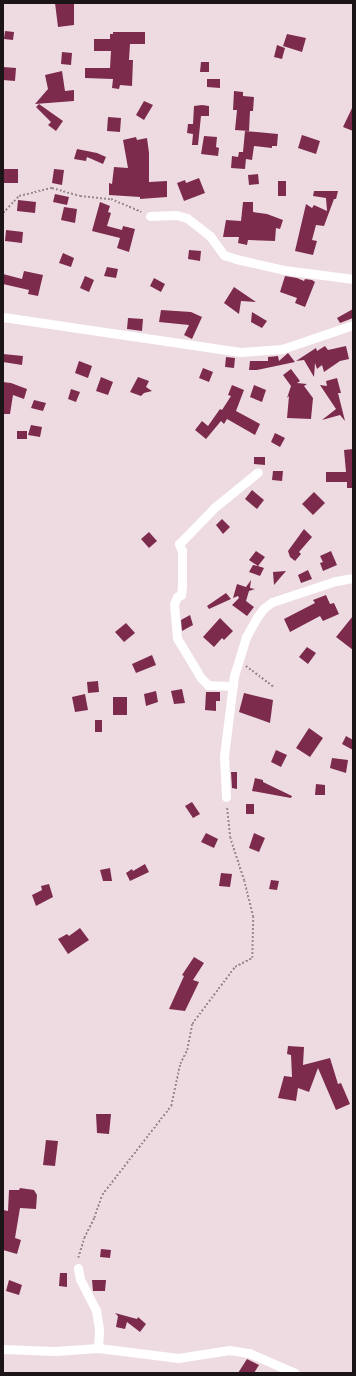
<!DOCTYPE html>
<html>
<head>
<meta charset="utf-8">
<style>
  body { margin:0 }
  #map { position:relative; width:356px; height:1376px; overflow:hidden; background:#eedbe1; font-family:Spectral,serif }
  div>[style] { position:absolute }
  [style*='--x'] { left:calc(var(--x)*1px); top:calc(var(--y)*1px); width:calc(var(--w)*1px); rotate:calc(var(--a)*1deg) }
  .building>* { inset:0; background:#7c2b4d }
  .path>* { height:1.5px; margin-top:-0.75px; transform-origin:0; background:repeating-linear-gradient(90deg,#998a8f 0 2px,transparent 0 4px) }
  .minor>* { height:9px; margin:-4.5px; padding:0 4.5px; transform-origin:4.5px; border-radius:4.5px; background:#fff }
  span { translate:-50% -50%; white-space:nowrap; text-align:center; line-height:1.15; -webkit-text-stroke:4px #fff; paint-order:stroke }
  .frame { position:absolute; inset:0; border:4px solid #1c1517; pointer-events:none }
</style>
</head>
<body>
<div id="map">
  <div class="building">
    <div style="clip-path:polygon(55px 3px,74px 3px,74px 25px,58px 27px)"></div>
    <div style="clip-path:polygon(5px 31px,14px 32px,13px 40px,4px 39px)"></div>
    <div style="clip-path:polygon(113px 32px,145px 32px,145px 44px,130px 44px,129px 60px,133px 60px,132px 86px,120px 85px,119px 89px,112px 88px,113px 79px,85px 78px,85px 68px,110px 68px,111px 51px,94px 51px,94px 39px,110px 39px,110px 34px,113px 34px)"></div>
    <div style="clip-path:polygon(287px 34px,306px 38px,302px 52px,283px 46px)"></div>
    <div style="clip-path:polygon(277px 45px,285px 48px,282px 59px,274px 57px)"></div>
    <div style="clip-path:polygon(62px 52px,72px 53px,71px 65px,61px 64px)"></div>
    <div style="clip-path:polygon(201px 62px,209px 62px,209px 72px,200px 72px)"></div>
    <div style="clip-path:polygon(3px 67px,16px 68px,15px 81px,3px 80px)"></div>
    <div style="clip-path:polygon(62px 71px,65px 91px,74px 90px,74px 101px,35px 104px,48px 89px,45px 75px)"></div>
    <div style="clip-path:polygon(207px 79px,220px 79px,220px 88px,207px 87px)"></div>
    <div style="clip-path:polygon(234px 91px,243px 92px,243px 96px,254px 97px,253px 111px,250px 111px,249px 131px,235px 130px,237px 110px,233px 110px)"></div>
    <div style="clip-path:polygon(144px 101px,153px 105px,144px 120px,136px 115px)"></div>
    <div style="clip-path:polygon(39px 104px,63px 121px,56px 131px,48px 125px,51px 122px,36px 107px)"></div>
    <div style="clip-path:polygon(202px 105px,209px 106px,209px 116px,201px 116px,198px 145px,192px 145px,193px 134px,187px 133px,188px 124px,193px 124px,194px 106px)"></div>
    <div style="clip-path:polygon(353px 106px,353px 131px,343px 127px)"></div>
    <div style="clip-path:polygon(108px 117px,121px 118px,120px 132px,107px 131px)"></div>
    <div style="clip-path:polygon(245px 131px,278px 134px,277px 146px,272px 146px,272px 148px,254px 146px,252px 160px,246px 159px,245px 169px,231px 168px,232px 156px,238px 157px,239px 152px,243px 152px)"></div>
    <div style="clip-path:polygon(302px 135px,320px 141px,316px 154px,298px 148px)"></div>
    <div style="clip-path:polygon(204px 136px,217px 137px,216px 147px,219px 148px,218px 156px,201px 154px)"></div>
    <div style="clip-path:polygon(136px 137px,137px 140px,147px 138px,149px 153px,149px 182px,167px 181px,167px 197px,140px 199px,140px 197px,109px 195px,109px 183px,112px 184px,114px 167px,128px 168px,123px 140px)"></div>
    <div style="clip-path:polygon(77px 149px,97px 153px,106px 157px,103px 164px,87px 157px,86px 161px,74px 159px)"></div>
    <div style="clip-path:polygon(3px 169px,18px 169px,18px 183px,3px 183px)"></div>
    <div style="clip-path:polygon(54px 169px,64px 170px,62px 185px,52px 183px)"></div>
    <div style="clip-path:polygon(258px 174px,259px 184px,249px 185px,248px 175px)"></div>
    <div style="clip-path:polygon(199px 178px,205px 193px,184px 201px,177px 183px,185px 180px,186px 183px)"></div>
    <div style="clip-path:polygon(278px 181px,286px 181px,286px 196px,278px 196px)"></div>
    <div style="clip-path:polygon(314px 191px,338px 191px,336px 199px,334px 199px,324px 226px,316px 225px,312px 240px,317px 241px,313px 255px,295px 251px,306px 204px,312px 208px,314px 205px,327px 211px,326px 198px,313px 196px)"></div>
    <div style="clip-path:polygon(55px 194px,69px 197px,67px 205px,53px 202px)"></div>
    <div style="clip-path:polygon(18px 200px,36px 202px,35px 213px,17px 211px)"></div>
    <div style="clip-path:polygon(100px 202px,110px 206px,108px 212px,111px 213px,107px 226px,122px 230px,123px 226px,135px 229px,129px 252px,117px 248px,120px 238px,92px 231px)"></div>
    <div style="clip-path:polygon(243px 202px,253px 202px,253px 212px,267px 214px,283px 220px,280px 229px,276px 228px,275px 241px,248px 240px,247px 245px,238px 243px,239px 237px,223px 237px,226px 220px,241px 221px)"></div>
    <div style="clip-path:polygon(64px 207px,77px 209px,75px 223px,61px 220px)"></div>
    <div style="clip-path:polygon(6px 230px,23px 232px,22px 243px,5px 241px)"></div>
    <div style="clip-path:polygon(189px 250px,201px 251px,200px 261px,188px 259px)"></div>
    <div style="clip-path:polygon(63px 253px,74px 258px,71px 267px,59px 263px)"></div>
    <div style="clip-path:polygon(107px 267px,118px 269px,116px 278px,104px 276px)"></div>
    <div style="clip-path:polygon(24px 271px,43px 275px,38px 296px,28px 294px,29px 290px,3px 284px,3px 274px,22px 279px)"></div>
    <div style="clip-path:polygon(85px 276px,94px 280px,89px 292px,80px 288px)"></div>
    <div style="clip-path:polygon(285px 276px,297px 278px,304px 281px,305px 279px,312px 280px,315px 282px,305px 307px,295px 303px,297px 298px,280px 292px)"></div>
    <div style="clip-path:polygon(154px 278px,165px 284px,161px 292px,150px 286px)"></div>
    <div style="clip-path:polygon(234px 287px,256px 302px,241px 301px,239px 314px,224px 303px)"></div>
    <div style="clip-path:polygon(353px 309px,353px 318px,340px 323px,337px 318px)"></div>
    <div style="clip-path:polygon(161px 310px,191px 312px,202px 317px,192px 339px,184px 335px,189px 325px,159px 322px)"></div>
    <div style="clip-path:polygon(252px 312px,267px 321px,262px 328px,251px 322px)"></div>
    <div style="clip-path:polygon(128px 318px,143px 319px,142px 331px,127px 329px)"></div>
    <div style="clip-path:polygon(325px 346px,328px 350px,346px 346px,349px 359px,340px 361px,324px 372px,322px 365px,317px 369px,315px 363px,314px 377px,304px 360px,296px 361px,316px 348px,317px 351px)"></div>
    <div style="clip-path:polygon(288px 353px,295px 362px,257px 370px,249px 370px,250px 361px,268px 361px,268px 357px,278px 356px,279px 361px)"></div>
    <div style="clip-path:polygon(3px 354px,23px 356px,22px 365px,3px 362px)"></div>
    <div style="clip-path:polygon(226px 357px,235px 358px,234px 368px,225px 367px)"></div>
    <div style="clip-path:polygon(79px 361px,92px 366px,88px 378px,75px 373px)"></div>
    <div style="clip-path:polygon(203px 368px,213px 372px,209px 382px,199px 378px)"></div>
    <div style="clip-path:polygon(291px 369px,300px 381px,297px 383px,307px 384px,304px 386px,313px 398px,311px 419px,287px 418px,289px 396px,287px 398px,291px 386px,283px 375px)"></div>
    <div style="clip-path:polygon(101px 377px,113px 382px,108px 395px,96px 391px)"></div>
    <div style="clip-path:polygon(138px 377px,149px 381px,146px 387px,152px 391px,144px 393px,141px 396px,130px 392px)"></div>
    <div style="clip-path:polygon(337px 378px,341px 393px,338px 393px,345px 421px,340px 415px,322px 420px,336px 409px,320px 385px,327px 386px,326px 381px)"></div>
    <div style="clip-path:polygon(3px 382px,11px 383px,27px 389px,24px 399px,13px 395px,10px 414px,3px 414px)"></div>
    <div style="clip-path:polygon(232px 385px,244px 390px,236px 411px,260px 424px,255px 435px,227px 419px,224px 424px,221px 421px,206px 439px,195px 430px,202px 421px,208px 426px,220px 409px,222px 410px,231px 396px,228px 395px)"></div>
    <div style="clip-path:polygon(254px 385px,266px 390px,262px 402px,250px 397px)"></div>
    <div style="clip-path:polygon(71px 389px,80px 392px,76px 402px,68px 399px)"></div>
    <div style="clip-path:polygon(34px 400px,46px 403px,43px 411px,31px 408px)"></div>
    <div style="clip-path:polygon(31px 425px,42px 427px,40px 437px,28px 435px)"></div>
    <div style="clip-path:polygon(17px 431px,27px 431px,27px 439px,17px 439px)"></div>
    <div style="clip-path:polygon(275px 433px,285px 438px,280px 447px,271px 442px)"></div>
    <div style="clip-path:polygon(353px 449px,353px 488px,347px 488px,347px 482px,326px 482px,326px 472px,346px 472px,344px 450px)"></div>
    <div style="clip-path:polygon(254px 457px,265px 457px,265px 465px,254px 464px)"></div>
    <div style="clip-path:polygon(273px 471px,283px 471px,282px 481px,272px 480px)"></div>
    <div style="clip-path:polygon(252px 490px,264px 500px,257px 509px,245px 499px)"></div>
    <div style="clip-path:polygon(314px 492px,325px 503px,313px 515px,302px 504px)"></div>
    <div style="clip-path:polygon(222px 519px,230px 527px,223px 534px,216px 525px)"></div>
    <div style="clip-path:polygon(304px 529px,312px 537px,299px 552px,301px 554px,295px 561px,290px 557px,288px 551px)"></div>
    <div style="clip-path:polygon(149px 532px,157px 541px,149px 548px,141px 539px)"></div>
    <div style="clip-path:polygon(256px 551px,265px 557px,258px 566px,264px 568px,260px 576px,249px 572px,253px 565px,258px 566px,249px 560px)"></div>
    <div style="clip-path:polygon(331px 551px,337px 565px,323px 571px,320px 563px,323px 562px,320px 556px)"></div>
    <div style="clip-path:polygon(308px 570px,312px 579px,301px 583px,298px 575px)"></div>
    <div style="clip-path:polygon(286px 571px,274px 585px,273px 572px)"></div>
    <div style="clip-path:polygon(251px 580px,250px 588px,255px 589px,249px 591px,246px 601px,254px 607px,247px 616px,232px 605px,239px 598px,238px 596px,233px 598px,237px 584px,246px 587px)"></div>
    <div style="clip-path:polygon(226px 593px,231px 599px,209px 609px,207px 606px)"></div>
    <div style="clip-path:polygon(326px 595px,330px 604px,334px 603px,339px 614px,323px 621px,320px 616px,290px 632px,284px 619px,315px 603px,313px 600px)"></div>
    <div style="clip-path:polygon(190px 615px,193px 625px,182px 631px,181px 620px)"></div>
    <div style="clip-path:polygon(353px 616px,353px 650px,336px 637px)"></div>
    <div style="clip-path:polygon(220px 618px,233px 631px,224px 640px,222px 638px,214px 647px,203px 637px)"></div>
    <div style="clip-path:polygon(126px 623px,135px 633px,124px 642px,115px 632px)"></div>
    <div style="clip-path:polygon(307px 647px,316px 653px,308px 664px,299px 657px)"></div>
    <div style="clip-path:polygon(152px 655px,156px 665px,136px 673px,132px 664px)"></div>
    <div style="clip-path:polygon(98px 681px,99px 692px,88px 693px,87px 682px)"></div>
    <div style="clip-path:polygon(182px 689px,185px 703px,174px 704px,171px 691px)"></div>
    <div style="clip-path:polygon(156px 691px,158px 702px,146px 706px,144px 694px)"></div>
    <div style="clip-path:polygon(206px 692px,220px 692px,220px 701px,216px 701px,216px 711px,205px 710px)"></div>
    <div style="clip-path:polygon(244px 693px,273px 700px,270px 723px,239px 712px)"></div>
    <div style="clip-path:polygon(85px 694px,88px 710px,75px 712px,72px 697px)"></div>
    <div style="clip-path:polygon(113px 697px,127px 697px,127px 715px,113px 715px)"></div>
    <div style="clip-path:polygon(95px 720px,102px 720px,102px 732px,95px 732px)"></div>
    <div style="clip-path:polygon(309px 728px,323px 738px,310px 757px,296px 748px)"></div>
    <div style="clip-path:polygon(346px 736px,353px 740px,353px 750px,342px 744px)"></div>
    <div style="clip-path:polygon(276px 750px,287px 755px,281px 767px,271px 762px)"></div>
    <div style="clip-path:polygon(332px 758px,348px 760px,346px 773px,330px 768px)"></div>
    <div style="clip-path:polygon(231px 772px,237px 772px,237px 789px,232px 788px)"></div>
    <div style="clip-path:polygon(255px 778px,263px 780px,263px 782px,292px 796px,291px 798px,252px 791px)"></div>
    <div style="clip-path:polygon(316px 784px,325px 785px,325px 795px,315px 795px)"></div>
    <div style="clip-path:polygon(192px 802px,200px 814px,193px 818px,185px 806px)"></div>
    <div style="clip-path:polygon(246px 804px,254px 804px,254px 814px,246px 814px)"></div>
    <div style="clip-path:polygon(206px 833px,218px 839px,214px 848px,201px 842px)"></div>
    <div style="clip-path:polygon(254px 833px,265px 838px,259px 852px,249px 848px)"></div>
    <div style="clip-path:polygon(145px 864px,149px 872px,130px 881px,126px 873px,132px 869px,133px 871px)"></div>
    <div style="clip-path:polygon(110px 868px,112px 881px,103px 881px,100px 870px)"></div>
    <div style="clip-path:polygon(221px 873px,232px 874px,230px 887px,219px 886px)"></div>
    <div style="clip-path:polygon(271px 880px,279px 881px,277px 890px,269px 889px)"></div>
    <div style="clip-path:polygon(49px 884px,53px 897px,36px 906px,32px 895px,42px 890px,41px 886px)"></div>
    <div style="clip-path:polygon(80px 928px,89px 940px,68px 954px,58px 939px,67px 934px,69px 936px)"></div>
    <div style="clip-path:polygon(194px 957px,204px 963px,193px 980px,199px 982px,185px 1011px,169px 1009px,184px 976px,182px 975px)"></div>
    <div style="clip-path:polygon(288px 1046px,304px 1047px,303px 1065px,330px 1058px,338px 1084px,341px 1083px,350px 1104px,336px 1110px,318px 1068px,309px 1092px,298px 1088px,296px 1101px,278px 1098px,284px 1076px,292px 1077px,291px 1055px,287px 1054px)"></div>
    <div style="clip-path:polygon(96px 1114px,111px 1114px,109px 1134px,97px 1133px)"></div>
    <div style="clip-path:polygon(46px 1140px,58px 1141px,55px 1166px,43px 1165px)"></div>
    <div style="clip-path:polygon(20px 1188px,34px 1190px,37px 1195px,36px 1209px,20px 1208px,15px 1238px,21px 1240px,17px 1254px,3px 1250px,3px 1210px,8px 1211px,9px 1190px,19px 1190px)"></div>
    <div style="clip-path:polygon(101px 1249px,111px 1250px,110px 1258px,100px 1257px)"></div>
    <div style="clip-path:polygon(60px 1273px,67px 1273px,67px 1287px,59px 1286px)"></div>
    <div style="clip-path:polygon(9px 1280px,22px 1285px,19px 1295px,6px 1291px)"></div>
    <div style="clip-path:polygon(92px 1280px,106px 1280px,105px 1291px,93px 1291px)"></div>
    <div style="clip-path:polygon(115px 1313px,137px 1319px,138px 1317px,146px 1324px,140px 1332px,127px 1322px,125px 1329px,116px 1327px,118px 1316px)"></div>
    <div style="clip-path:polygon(247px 1359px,259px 1365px,254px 1373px,238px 1373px)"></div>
  </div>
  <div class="path">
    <div style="--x:3;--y:213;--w:23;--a:-47"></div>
    <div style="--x:19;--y:196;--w:34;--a:-14"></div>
    <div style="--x:52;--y:188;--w:29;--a:16"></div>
    <div style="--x:80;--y:196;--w:31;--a:6"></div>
    <div style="--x:111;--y:199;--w:33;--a:23"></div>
    <div style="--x:246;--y:666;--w:36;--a:37"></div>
    <div style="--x:78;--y:1258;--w:21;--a:-73"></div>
    <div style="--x:84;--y:1238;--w:22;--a:-63"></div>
    <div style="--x:94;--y:1218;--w:24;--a:-71"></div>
    <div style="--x:102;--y:1195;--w:113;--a:-52.2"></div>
    <div style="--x:171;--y:1106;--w:43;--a:-77.9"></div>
    <div style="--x:180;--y:1064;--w:16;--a:-63"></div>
    <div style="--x:187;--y:1050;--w:26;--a:-79"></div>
    <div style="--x:192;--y:1024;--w:71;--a:-53"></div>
    <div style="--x:235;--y:967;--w:19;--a:-28"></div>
    <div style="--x:252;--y:958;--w:41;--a:-88.6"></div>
    <div style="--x:253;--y:917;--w:37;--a:-104"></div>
    <div style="--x:244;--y:881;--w:45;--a:-108"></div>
    <div style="--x:230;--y:838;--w:31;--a:-96"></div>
  </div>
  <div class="minor">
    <div style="--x:150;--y:216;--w:26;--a:-2"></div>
    <div style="--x:176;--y:215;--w:11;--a:15"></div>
    <div style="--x:187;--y:218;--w:29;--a:38"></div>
    <div style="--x:210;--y:236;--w:24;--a:54"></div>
    <div style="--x:224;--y:255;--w:13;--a:18"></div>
    <div style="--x:236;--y:259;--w:49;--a:12.9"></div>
    <div style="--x:284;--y:270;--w:70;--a:7.4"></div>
    <div style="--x:3;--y:317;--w:240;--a:8.4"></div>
    <div style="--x:240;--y:352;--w:42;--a:-4.1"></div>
    <div style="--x:282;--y:349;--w:75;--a:-18.7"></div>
    <div style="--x:233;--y:686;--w:25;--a:-178"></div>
    <div style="--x:208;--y:685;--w:10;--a:-135"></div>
    <div style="--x:201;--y:678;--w:47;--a:-121"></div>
    <div style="--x:177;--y:638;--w:34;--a:-95"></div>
    <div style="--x:174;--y:604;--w:8;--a:-67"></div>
    <div style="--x:177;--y:597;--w:4;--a:-27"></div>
    <div style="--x:181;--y:595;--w:9;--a:-84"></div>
    <div style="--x:182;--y:586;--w:35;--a:-90"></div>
    <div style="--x:182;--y:551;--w:8;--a:-113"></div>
    <div style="--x:179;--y:544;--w:52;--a:-45.8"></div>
    <div style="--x:215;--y:507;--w:55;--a:-39.1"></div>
    <div style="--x:226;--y:797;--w:41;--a:-92.8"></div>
    <div style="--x:224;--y:756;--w:81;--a:-82.9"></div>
    <div style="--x:234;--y:676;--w:41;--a:-72.9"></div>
    <div style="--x:246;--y:637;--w:23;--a:-61"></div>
    <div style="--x:257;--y:617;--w:11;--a:-52"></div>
    <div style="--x:264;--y:608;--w:10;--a:-37"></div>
    <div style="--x:272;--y:602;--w:67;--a:-18.2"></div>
    <div style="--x:336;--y:581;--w:17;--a:-10"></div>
    <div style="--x:78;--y:1268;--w:11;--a:80"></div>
    <div style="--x:80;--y:1279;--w:35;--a:63"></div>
    <div style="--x:96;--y:1310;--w:20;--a:81"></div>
    <div style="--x:99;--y:1330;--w:18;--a:93"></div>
    <div style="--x:3;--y:1349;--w:52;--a:2.2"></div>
    <div style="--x:55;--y:1351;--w:43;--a:-4"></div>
    <div style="--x:98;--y:1348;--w:81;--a:7.1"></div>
    <div style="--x:178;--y:1358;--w:52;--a:-8.9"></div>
    <div style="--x:229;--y:1350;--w:20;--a:9"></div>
    <div style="--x:249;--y:1353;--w:50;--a:23.5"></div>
  </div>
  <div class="frame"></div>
</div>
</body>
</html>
